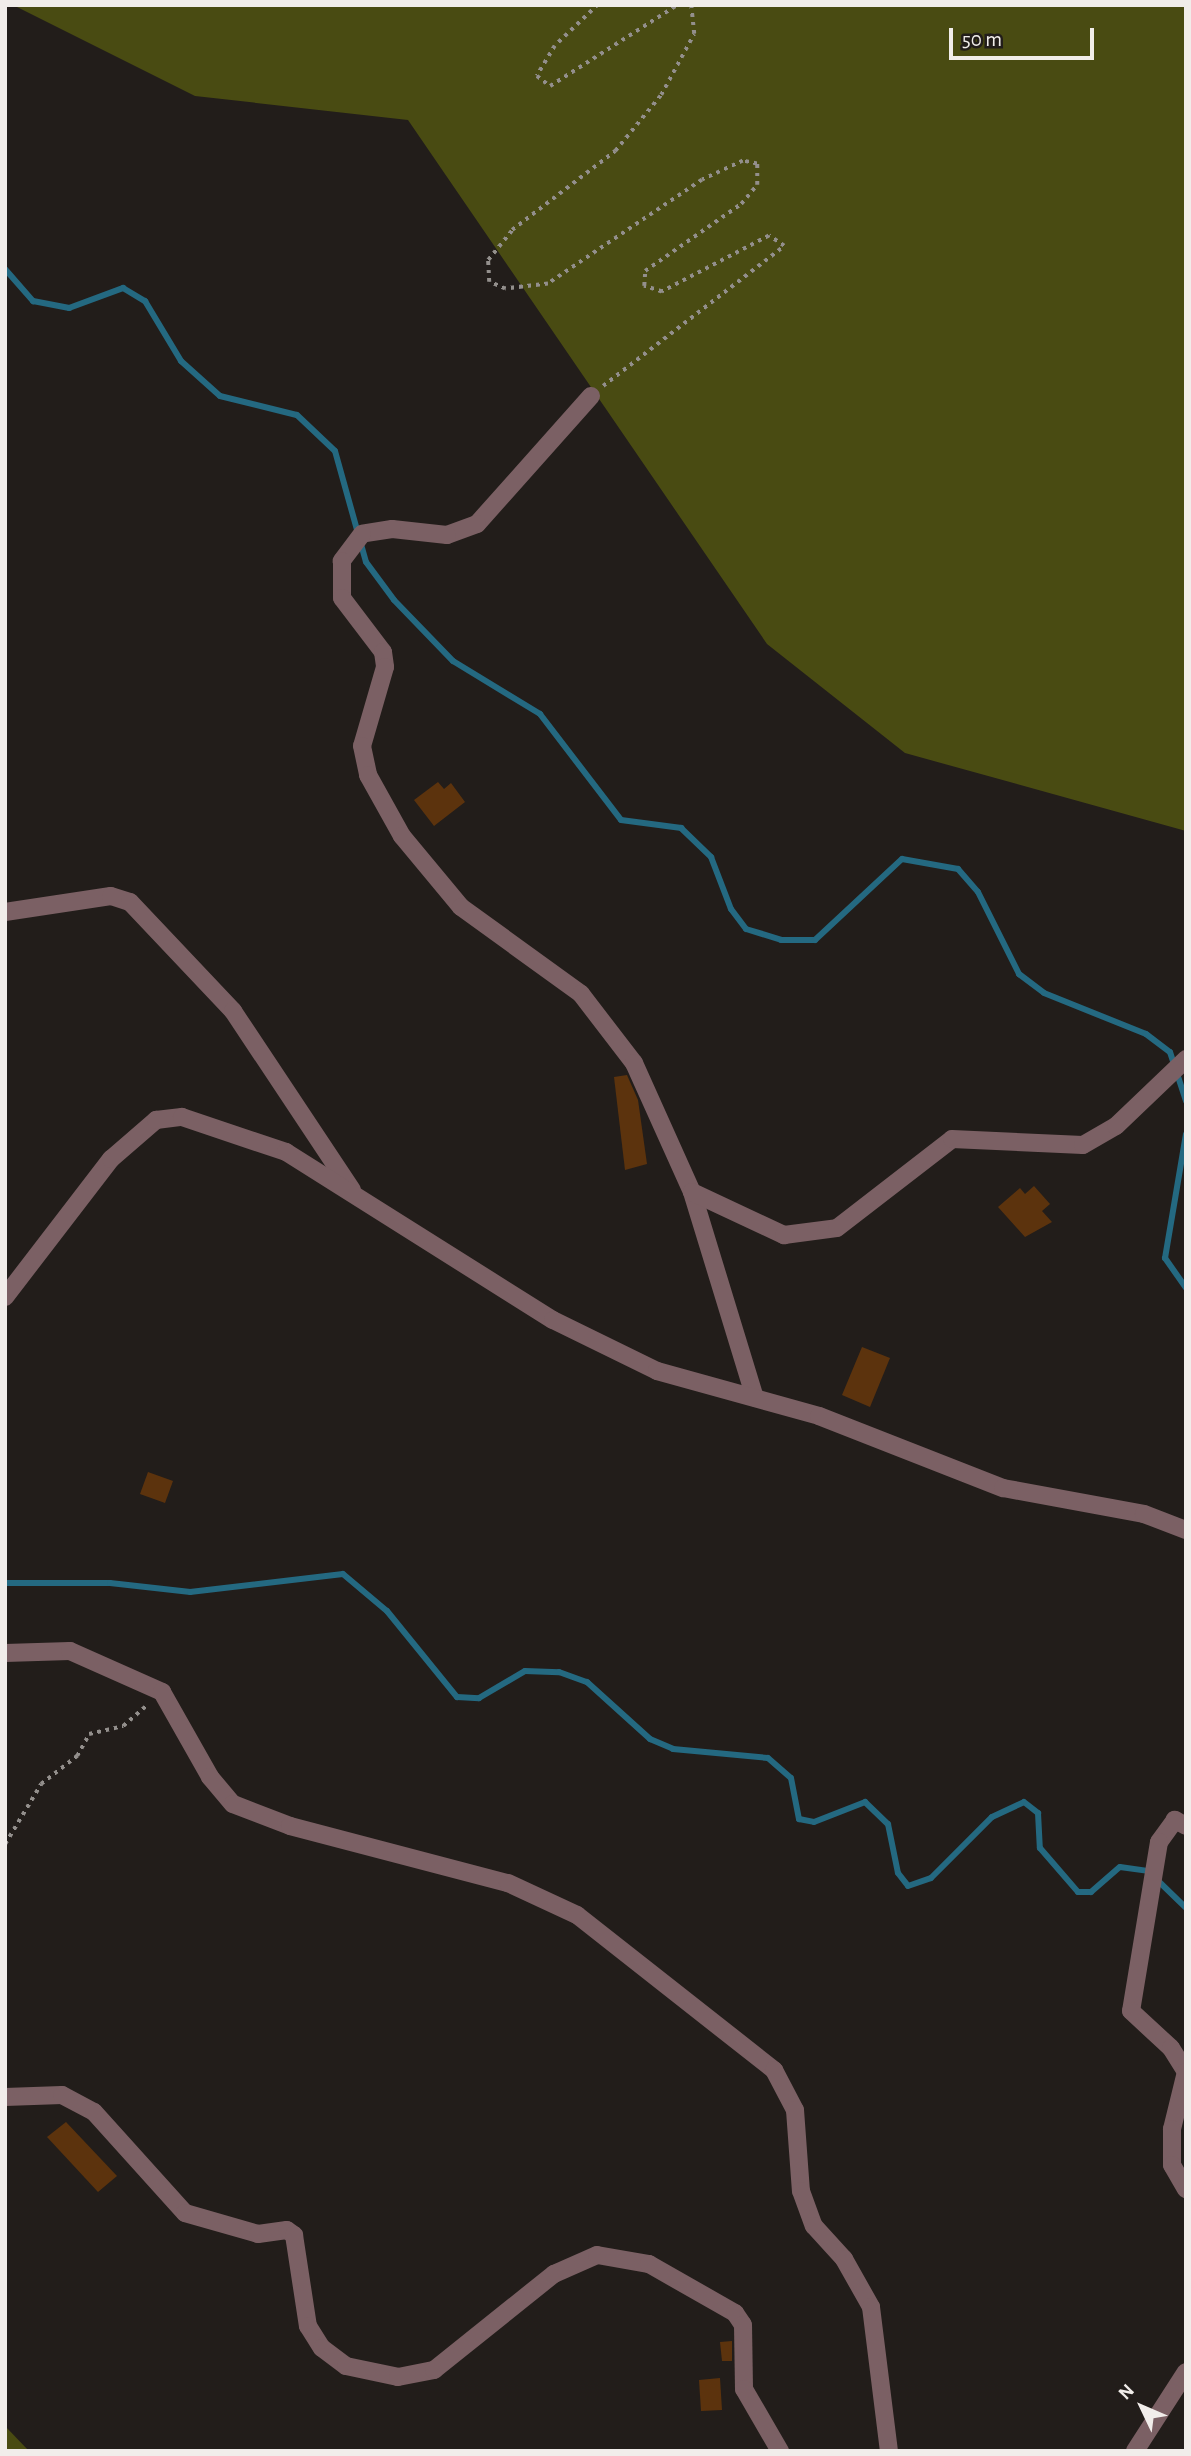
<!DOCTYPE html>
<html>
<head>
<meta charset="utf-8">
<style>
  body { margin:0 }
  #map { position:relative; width:1191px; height:2456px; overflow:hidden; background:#221d1a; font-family:"Alegreya Sans",sans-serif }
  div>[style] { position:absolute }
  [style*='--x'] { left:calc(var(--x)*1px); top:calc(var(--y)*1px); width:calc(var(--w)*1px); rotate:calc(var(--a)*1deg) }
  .forest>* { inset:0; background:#494b12 }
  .stream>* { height:6px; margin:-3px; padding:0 3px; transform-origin:3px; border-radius:3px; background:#246981 }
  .building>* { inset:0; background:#5c330d }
  .path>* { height:3.5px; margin-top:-1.75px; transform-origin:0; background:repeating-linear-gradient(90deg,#938f8c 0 3.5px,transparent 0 8.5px) }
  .street>* { height:18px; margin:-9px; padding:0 9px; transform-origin:9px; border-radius:9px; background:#7b6064 }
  span { translate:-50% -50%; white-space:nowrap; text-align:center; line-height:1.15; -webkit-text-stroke:6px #221d1a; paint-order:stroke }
  .frame { position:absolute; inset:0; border:7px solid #f1edea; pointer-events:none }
  .north { position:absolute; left:1107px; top:2372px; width:70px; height:70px; -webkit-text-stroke:5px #221d1a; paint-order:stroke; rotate:314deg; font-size:19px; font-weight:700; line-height:28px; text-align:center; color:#f1edea }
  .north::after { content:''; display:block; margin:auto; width:24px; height:32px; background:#f1edea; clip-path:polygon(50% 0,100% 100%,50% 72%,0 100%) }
  .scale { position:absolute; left:949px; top:28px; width:145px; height:32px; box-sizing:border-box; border:4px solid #f1edea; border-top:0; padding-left:9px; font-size:21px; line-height:24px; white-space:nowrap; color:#f1edea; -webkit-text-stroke:5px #221d1a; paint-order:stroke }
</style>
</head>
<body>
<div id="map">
  <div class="forest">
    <div style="clip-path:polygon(13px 5px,1186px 5px,1186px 831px,905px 753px,767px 644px,408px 120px,195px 96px)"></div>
    <div style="clip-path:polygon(5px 2426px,29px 2451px,5px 2451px)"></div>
  </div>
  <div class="stream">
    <div style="--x:5;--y:269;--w:43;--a:48.8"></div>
    <div style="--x:33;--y:301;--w:37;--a:11"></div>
    <div style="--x:69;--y:308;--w:58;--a:-20.3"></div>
    <div style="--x:123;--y:288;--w:26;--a:31"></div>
    <div style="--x:145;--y:301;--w:70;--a:59"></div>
    <div style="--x:181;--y:361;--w:52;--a:41.9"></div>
    <div style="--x:220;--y:396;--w:79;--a:13.9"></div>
    <div style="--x:297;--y:415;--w:52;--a:43.5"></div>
    <div style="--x:335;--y:451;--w:115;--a:74.4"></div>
    <div style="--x:366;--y:562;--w:47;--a:53.6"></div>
    <div style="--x:394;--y:600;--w:85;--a:46"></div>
    <div style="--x:453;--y:661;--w:102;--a:31.3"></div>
    <div style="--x:540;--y:714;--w:133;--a:52.6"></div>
    <div style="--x:621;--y:820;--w:61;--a:7.6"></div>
    <div style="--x:681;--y:828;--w:42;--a:44"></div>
    <div style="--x:711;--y:857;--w:56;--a:69"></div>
    <div style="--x:731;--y:909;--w:25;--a:53"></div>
    <div style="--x:746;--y:929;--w:37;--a:17"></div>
    <div style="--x:781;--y:940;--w:34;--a:0"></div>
    <div style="--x:815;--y:940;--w:119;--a:-43"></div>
    <div style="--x:902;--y:859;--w:57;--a:10.1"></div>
    <div style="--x:958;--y:869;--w:30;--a:49"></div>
    <div style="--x:978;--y:892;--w:92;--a:63.4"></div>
    <div style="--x:1019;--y:974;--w:31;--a:37"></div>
    <div style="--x:1044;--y:993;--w:110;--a:21.9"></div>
    <div style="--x:1146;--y:1034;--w:30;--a:37"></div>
    <div style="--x:1170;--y:1052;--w:52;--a:71.9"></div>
    <div style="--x:1186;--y:1134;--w:126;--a:99.6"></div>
    <div style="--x:1165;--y:1258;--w:37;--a:55"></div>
    <div style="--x:5;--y:1583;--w:105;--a:0"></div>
    <div style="--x:110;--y:1583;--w:81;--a:6.4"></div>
    <div style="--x:190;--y:1592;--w:154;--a:-6.7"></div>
    <div style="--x:343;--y:1574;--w:57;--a:40.1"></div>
    <div style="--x:387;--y:1611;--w:111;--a:50.9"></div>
    <div style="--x:457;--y:1697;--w:22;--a:3"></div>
    <div style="--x:479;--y:1698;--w:53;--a:-30.4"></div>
    <div style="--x:525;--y:1671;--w:34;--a:2"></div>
    <div style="--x:559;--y:1672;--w:30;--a:20"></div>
    <div style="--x:587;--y:1682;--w:85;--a:42.1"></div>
    <div style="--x:650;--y:1739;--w:25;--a:23"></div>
    <div style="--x:673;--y:1749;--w:95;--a:5.4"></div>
    <div style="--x:768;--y:1758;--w:30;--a:41"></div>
    <div style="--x:791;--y:1778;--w:42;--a:79"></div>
    <div style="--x:799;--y:1819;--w:15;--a:11"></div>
    <div style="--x:814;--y:1822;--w:55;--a:-21.4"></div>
    <div style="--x:865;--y:1802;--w:32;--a:44"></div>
    <div style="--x:888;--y:1824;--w:50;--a:78.5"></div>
    <div style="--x:898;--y:1873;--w:16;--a:52"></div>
    <div style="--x:908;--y:1886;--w:24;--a:-19"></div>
    <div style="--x:931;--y:1878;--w:86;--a:-45"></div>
    <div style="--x:992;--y:1817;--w:35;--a:-25"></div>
    <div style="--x:1024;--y:1802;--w:18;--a:38"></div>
    <div style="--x:1038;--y:1813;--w:35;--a:87"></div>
    <div style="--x:1040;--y:1848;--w:58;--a:49.2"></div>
    <div style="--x:1078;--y:1892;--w:13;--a:0"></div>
    <div style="--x:1091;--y:1892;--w:38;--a:-41"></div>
    <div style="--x:1120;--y:1867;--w:28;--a:8"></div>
    <div style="--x:1148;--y:1871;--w:53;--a:44.2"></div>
  </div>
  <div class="building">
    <div style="clip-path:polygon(438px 782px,444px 789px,451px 783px,465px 802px,434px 826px,414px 800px)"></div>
    <div style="clip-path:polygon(627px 1075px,638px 1100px,647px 1164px,625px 1170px,614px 1077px)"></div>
    <div style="clip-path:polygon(1034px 1186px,1050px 1204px,1042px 1211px,1052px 1222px,1025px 1237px,998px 1207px,1020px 1188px,1025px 1194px)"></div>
    <div style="clip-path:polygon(862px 1347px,890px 1358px,870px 1407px,842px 1395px)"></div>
    <div style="clip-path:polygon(148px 1472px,173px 1481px,165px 1503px,140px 1494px)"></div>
    <div style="clip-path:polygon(66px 2122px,117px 2176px,98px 2192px,47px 2137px)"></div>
    <div style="clip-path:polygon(732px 2341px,732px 2361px,722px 2361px,720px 2342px)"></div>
    <div style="clip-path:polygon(720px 2378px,722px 2410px,701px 2411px,699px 2380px)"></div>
  </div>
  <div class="path">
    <div style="--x:598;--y:5;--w:59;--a:136.4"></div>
    <div style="--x:555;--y:46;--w:35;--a:121"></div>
    <div style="--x:537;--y:76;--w:16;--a:38"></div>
    <div style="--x:550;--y:86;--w:151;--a:-32.5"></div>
    <div style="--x:603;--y:386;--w:229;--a:-37.7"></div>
    <div style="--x:784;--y:246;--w:18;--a:-146"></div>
    <div style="--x:769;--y:236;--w:121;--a:152.4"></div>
    <div style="--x:662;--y:292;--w:19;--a:-162"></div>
    <div style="--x:644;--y:286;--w:15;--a:-86"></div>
    <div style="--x:645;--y:271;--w:117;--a:-34.9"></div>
    <div style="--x:741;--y:204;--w:25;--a:-50"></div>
    <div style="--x:757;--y:185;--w:21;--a:-90"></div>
    <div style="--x:757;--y:164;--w:14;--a:-168"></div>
    <div style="--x:743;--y:161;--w:45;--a:155.1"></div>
    <div style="--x:702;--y:180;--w:186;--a:146"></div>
    <div style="--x:548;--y:284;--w:43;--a:173.4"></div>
    <div style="--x:505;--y:289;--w:17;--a:-156"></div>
    <div style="--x:489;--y:282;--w:22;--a:-93"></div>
    <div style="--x:488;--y:260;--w:38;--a:-51"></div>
    <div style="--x:512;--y:230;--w:130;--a:-37.5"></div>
    <div style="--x:615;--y:151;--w:72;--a:-50.6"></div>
    <div style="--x:661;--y:95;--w:69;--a:-61.6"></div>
    <div style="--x:694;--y:34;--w:29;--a:-96"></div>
    <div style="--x:5;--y:1844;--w:70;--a:-59"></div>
    <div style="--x:41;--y:1784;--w:46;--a:-37.9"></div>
    <div style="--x:77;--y:1756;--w:25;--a:-61"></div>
    <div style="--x:89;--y:1734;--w:35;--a:-13"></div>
    <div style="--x:123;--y:1726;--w:33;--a:-41"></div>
  </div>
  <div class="street">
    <div style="--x:591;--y:396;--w:171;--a:131.7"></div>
    <div style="--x:477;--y:524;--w:32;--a:160"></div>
    <div style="--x:447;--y:535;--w:55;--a:-173.8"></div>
    <div style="--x:392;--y:529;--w:30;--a:171"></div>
    <div style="--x:362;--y:534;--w:34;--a:127"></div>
    <div style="--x:342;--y:561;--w:37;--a:90"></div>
    <div style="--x:342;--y:598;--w:68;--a:52.8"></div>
    <div style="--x:383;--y:652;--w:15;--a:82"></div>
    <div style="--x:385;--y:667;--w:82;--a:106.2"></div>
    <div style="--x:362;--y:746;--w:30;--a:78"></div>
    <div style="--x:368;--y:775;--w:70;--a:60.9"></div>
    <div style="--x:402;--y:836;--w:92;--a:50.3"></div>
    <div style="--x:461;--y:907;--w:148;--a:35.9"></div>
    <div style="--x:581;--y:994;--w:87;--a:52.5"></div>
    <div style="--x:634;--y:1063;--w:141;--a:65.8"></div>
    <div style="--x:692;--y:1192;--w:215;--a:73"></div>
    <div style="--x:5;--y:912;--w:107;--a:-8.6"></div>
    <div style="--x:111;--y:896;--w:20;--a:18"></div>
    <div style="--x:130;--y:902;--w:150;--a:46.6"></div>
    <div style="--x:233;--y:1011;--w:215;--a:56.4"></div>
    <div style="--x:692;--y:1192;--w:102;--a:25.1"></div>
    <div style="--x:784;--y:1235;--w:53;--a:-7.5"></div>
    <div style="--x:837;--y:1228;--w:145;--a:-37.7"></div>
    <div style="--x:952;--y:1139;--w:131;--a:2.6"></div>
    <div style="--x:1083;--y:1145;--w:38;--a:-30"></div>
    <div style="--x:1116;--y:1126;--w:97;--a:-43.7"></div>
    <div style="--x:5;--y:1297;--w:174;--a:-52.5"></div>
    <div style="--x:111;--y:1159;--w:60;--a:-40.9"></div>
    <div style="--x:156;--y:1120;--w:26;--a:-7"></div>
    <div style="--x:182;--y:1117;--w:110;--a:18.6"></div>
    <div style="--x:286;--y:1152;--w:315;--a:32.2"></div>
    <div style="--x:553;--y:1320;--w:116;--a:26.1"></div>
    <div style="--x:657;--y:1371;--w:168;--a:15.5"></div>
    <div style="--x:819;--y:1416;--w:198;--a:21.4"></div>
    <div style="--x:1003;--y:1488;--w:143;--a:10.4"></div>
    <div style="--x:1144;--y:1514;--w:45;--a:20.9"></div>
    <div style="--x:5;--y:1653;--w:65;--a:-1.8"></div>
    <div style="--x:70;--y:1651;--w:101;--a:24"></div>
    <div style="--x:162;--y:1692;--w:98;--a:60.5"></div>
    <div style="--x:210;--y:1777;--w:35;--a:50"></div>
    <div style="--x:233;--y:1804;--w:61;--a:21.1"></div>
    <div style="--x:290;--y:1826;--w:225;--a:14.7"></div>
    <div style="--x:508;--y:1883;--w:76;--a:24.9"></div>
    <div style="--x:577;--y:1915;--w:251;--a:38.2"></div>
    <div style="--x:774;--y:2070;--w:45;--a:62.3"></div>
    <div style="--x:795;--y:2110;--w:81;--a:85.8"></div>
    <div style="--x:801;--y:2191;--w:37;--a:70"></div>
    <div style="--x:814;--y:2226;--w:45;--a:47.7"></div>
    <div style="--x:844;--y:2259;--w:55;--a:60.6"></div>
    <div style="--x:871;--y:2307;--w:145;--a:82.9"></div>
    <div style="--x:1186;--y:1826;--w:13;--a:-151"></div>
    <div style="--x:1175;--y:1820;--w:27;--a:126"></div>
    <div style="--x:1159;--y:1842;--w:171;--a:99.4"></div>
    <div style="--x:1131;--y:2011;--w:54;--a:42.8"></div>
    <div style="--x:1171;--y:2048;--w:28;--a:58"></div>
    <div style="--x:1186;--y:2072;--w:59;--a:103.8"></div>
    <div style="--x:1172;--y:2129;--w:36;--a:90"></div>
    <div style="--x:1172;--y:2165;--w:28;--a:60"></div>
    <div style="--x:5;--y:2097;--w:57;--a:-2"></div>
    <div style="--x:62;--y:2095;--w:36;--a:28"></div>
    <div style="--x:94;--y:2112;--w:136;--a:48"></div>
    <div style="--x:185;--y:2213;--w:76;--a:16"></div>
    <div style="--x:258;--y:2234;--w:29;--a:-8"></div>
    <div style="--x:287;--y:2230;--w:9;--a:36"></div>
    <div style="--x:294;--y:2235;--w:92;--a:81.3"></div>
    <div style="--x:308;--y:2326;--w:26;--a:58"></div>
    <div style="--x:322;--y:2348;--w:30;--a:37"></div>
    <div style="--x:346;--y:2366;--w:53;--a:11.9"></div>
    <div style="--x:398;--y:2377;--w:37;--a:-11"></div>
    <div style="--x:434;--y:2370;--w:154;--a:-38.7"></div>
    <div style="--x:554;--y:2274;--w:47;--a:-23.8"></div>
    <div style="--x:597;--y:2255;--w:53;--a:9.8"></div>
    <div style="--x:649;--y:2264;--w:99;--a:29.7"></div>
    <div style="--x:735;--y:2313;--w:14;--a:56"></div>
    <div style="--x:743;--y:2325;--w:64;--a:89.1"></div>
    <div style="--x:744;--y:2389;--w:72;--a:59.9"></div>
    <div style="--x:1135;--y:2451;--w:94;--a:-57.2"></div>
  </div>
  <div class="frame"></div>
  <div class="north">N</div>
  <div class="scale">50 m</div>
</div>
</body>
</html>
